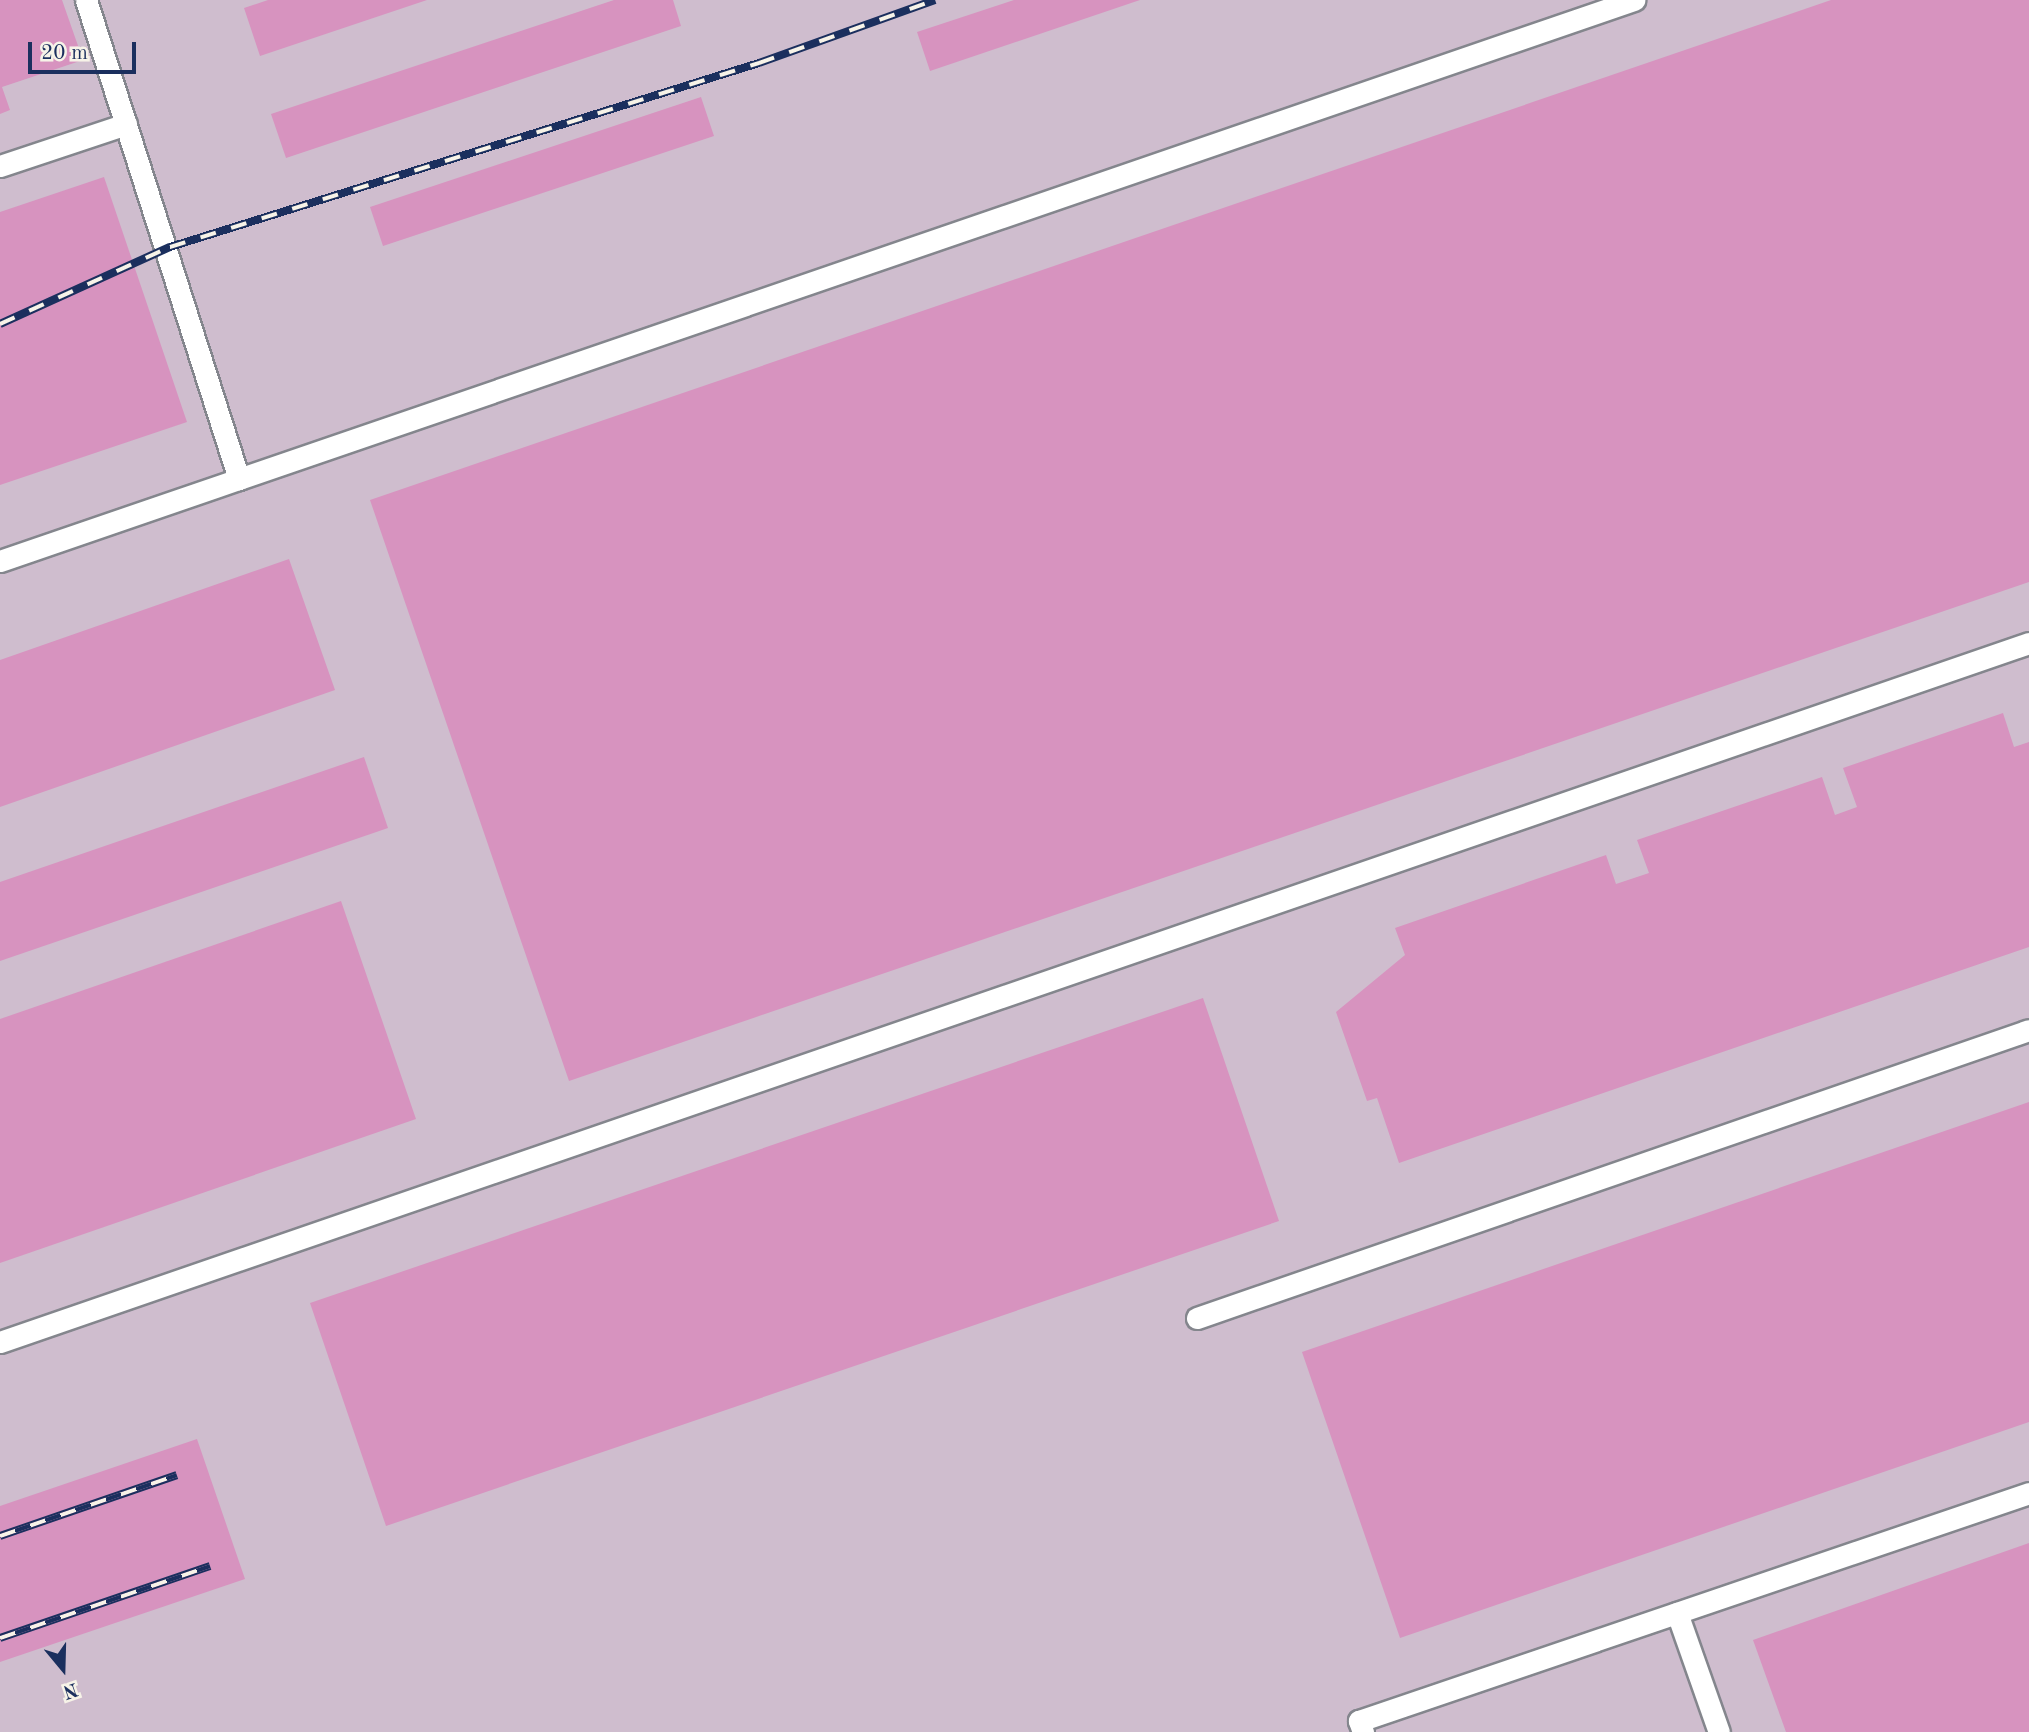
<!DOCTYPE html>
<html>
<head>
<meta charset="utf-8">
<style>
  body { margin:0 }
  #map { position:relative; width:2029px; height:1732px; overflow:hidden; background:#ecdebc; font-family:"Old Standard TT",serif }
  div>[style] { position:absolute }
  [style*='--x'] { left:calc(var(--x)*1px); top:calc(var(--y)*1px); width:calc(var(--w)*1px); rotate:calc(var(--a)*1deg) }
  .industrial>* { inset:0; background:#cfbdce }
  .building>* { inset:0; background:#d793bf }
  .roads { filter:drop-shadow(2px 0 #84868d) drop-shadow(-2px 0 #84868d) drop-shadow(0 2px #84868d) drop-shadow(0 -2px #84868d) }
  .service>* { height:21px; margin:-10.5px; padding:0 10.5px; transform-origin:10.5px; border-radius:10.5px; background:#fff }
  .rail>* { height:8px; margin-top:-4px; transform-origin:0; background:repeating-linear-gradient(90deg,#f7f3e8 0 16px,#1b2f5e 0 32px); box-sizing:border-box; border-block:2px solid #1b2f5e }
  span { translate:-50% -50%; white-space:nowrap; text-align:center; line-height:1.15; -webkit-text-stroke:5px #f7f3e8; paint-order:stroke }
  .north { position:absolute; left:28px; top:1634px; width:70px; height:70px; -webkit-text-stroke:5px #f7f3e8; paint-order:stroke; rotate:161deg; font-size:19px; font-weight:700; line-height:28px; text-align:center; color:#1b2f5e }
  .north::after { content:''; display:block; margin:auto; width:24px; height:32px; background:#1b2f5e; clip-path:polygon(50% 0,100% 100%,50% 72%,0 100%) }
  .scale { position:absolute; left:28px; top:42px; width:108px; height:32px; box-sizing:border-box; border:4px solid #1b2f5e; border-top:0; padding-left:9px; font-size:21px; line-height:24px; white-space:nowrap; color:#1b2f5e; -webkit-text-stroke:5px #f7f3e8; paint-order:stroke }
</style>
</head>
<body>
<div id="map">
  <div class="industrial">
    <div style="clip-path:polygon(0 0,2029px 0,2029px 1732px,0 1732px)"></div>
  </div>
  <div class="building">
    <div style="clip-path:polygon(0 0,62px 0,83px 60px,2px 87px,10px 110px,0 114px)"></div>
    <div style="clip-path:polygon(268px 0,427px 0,260px 56px,244px 8px)"></div>
    <div style="clip-path:polygon(614px 0,673px 0,681px 26px,286px 158px,271px 114px)"></div>
    <div style="clip-path:polygon(1014px 0,1140px 0,930px 71px,917px 32px)"></div>
    <div style="clip-path:polygon(1831px 0,2029px 0,2029px 582px,569px 1081px,370px 500px)"></div>
    <div style="clip-path:polygon(701px 97px,714px 136px,383px 246px,370px 207px)"></div>
    <div style="clip-path:polygon(104px 177px,187px 422px,0 485px,0 212px)"></div>
    <div style="clip-path:polygon(289px 559px,335px 690px,0 807px,0 660px)"></div>
    <div style="clip-path:polygon(2003px 713px,2014px 747px,2029px 742px,2029px 947px,1399px 1163px,1377px 1098px,1367px 1101px,1336px 1012px,1405px 955px,1395px 928px,1606px 855px,1616px 884px,1649px 873px,1637px 840px,1822px 777px,1835px 815px,1857px 807px,1843px 768px)"></div>
    <div style="clip-path:polygon(364px 757px,388px 828px,0 961px,0 882px)"></div>
    <div style="clip-path:polygon(341px 901px,416px 1119px,0 1263px,0 1019px)"></div>
    <div style="clip-path:polygon(1203px 998px,1279px 1221px,386px 1526px,310px 1303px)"></div>
    <div style="clip-path:polygon(2029px 1102px,2029px 1422px,1400px 1638px,1302px 1352px)"></div>
    <div style="clip-path:polygon(197px 1439px,245px 1579px,0 1662px,0 1506px)"></div>
    <div style="clip-path:polygon(2029px 1543px,2029px 1732px,1786px 1732px,1753px 1640px)"></div>
  </div>
  <div class="roads">
    <div class="service">
      <div style="--x:86;--y:0;--w:503;--a:72.29"></div>
      <div style="--x:0;--y:166;--w:133;--a:-18.4"></div>
      <div style="--x:0;--y:561;--w:1728;--a:-18.95"></div>
      <div style="--x:1197;--y:1318;--w:880;--a:-19.09"></div>
      <div style="--x:0;--y:1342;--w:2146;--a:-19.01"></div>
      <div style="--x:1677;--y:1613;--w:126;--a:70.6"></div>
      <div style="--x:1363;--y:1732;--w:12;--a:-110"></div>
      <div style="--x:1359;--y:1721;--w:708;--a:-18.79"></div>
    </div>
  </div>
  <div class="rail">
    <div style="--x:0;--y:324;--w:187;--a:-24.4"></div>
    <div style="--x:170;--y:247;--w:617;--a:-17.35"></div>
    <div style="--x:759;--y:63;--w:187;--a:-19.7"></div>
    <div style="--x:0;--y:1536;--w:187;--a:-19"></div>
    <div style="--x:0;--y:1638;--w:222;--a:-18.9"></div>
  </div>
  <div class="north">N</div>
  <div class="scale">20 m</div>
</div>
</body>
</html>
